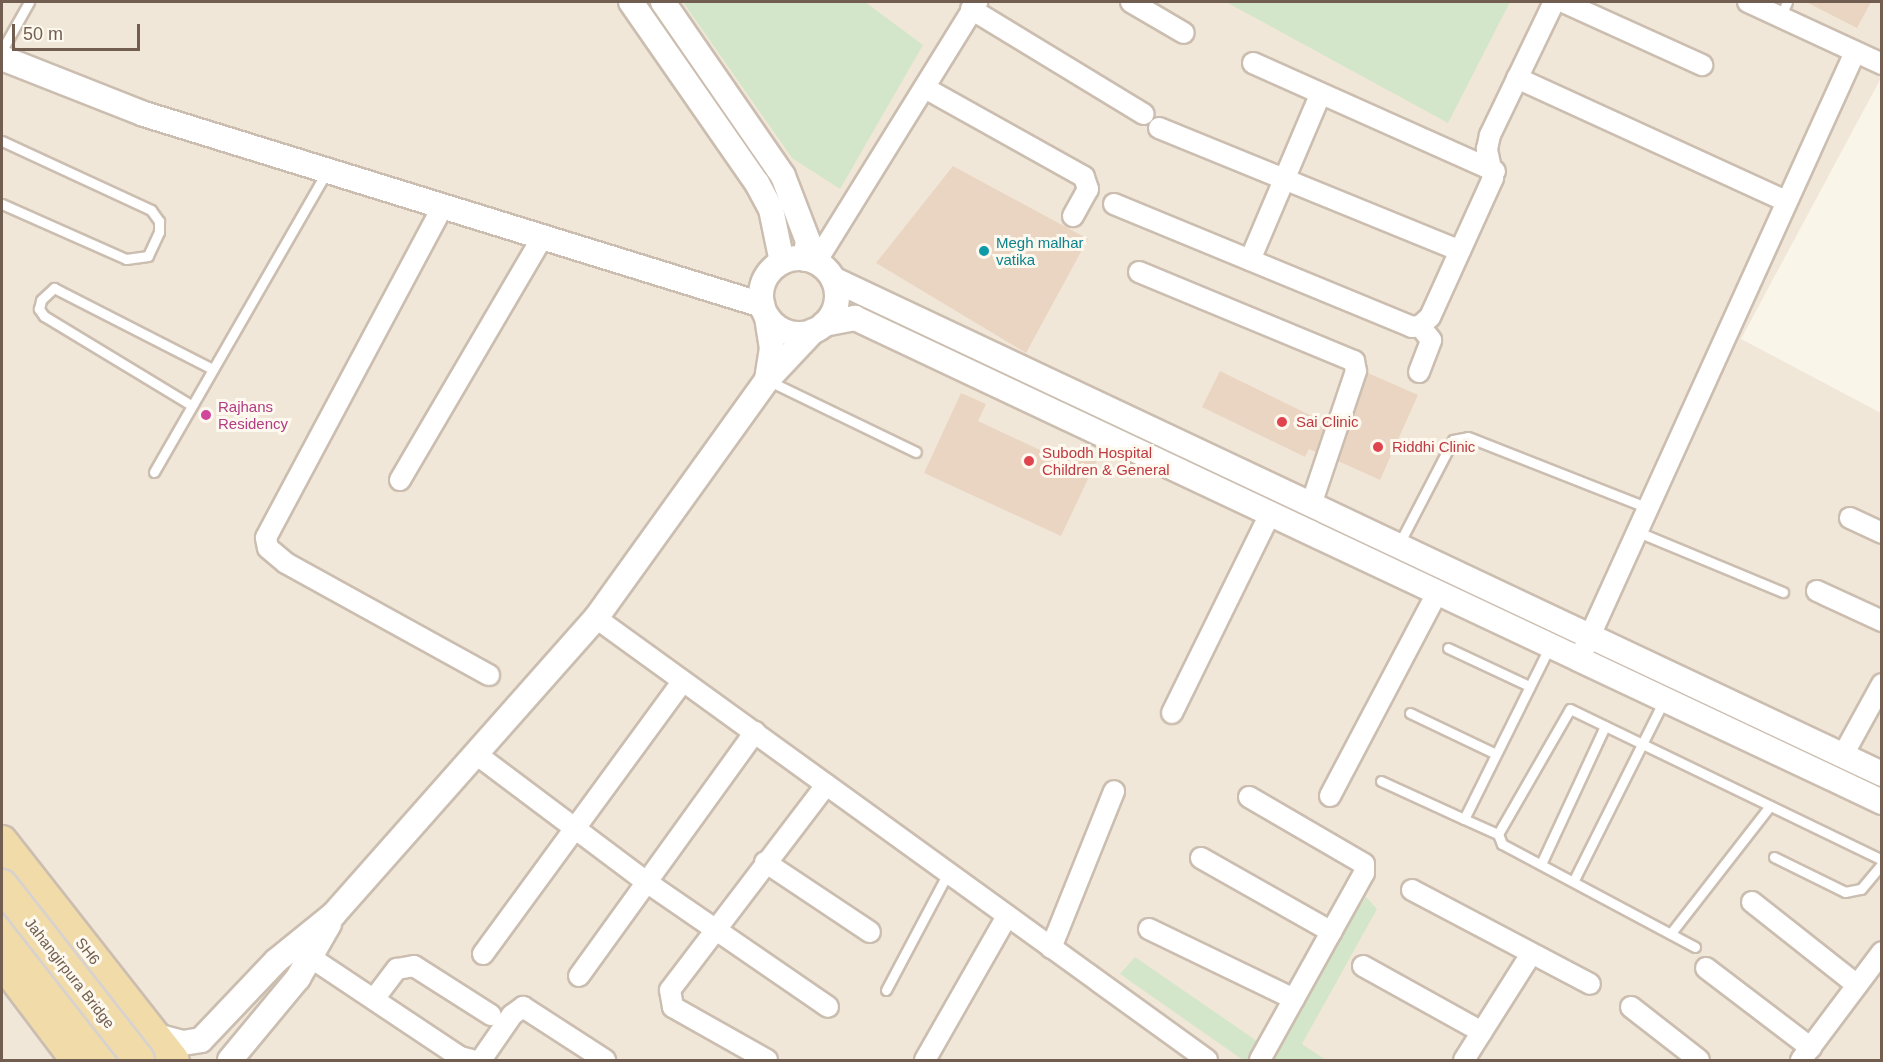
<!DOCTYPE html>
<html>
<head>
<meta charset="utf-8">
<style>
  body { margin:0 }
  #map { position:relative; width:1883px; height:1062px; overflow:hidden; background:#faf5e9; font-family:Arial,sans-serif }
  div>[style] { position:absolute }
  [style*='--x'] { left:calc(var(--x)*1px); top:calc(var(--y)*1px); width:calc(var(--w)*1px); rotate:calc(var(--a)*1deg) }
  .residential>* { inset:0; background:#f1e7d8 }
  .green>* { inset:0; background:#d3e6c9 }
  .building>* { inset:0; background:#ead5c2 }
  .roads { filter:drop-shadow(2px 0 #cbbeb0) drop-shadow(-2px 0 #cbbeb0) drop-shadow(0 2px #cbbeb0) drop-shadow(0 -2px #cbbeb0) }
  .service>* { height:9px; margin:-4.5px; padding:0 4.5px; transform-origin:4.5px; border-radius:4.5px; background:#fff }
  .minor>* { height:20px; margin:-10px; padding:0 10px; transform-origin:10px; border-radius:10px; background:#fff }
  .tertiary>* { height:24px; margin:-12px; padding:0 12px; transform-origin:12px; border-radius:12px; background:#fff }
  .tertiary>.ring { margin:-12px; padding:0; box-sizing:content-box; background:none; border:24px solid #fff; border-radius:50% }
  .primary>* { height:30px; margin:-15px; padding:0 15px; transform-origin:15px; border-radius:15px; background:#f1dca9 }
  .bridges { filter:drop-shadow(2px 0 #d8d2ce) drop-shadow(-2px 0 #d8d2ce) drop-shadow(0 2px #d8d2ce) drop-shadow(0 -2px #d8d2ce) }
  .primary-bridge>* { height:30px; margin:-15px; padding:0 15px; transform-origin:15px; border-radius:15px; background:#f1dca9 }
  .dots>* { width:16px; height:16px; translate:-50% -50%; box-sizing:border-box; border:3px solid #fdf9ef; border-radius:50% }
  span { translate:-50% -50%; white-space:nowrap; text-align:center; line-height:1.15; -webkit-text-stroke:6px #fdf9ef; paint-order:stroke }
  .culture-label { font-size:15px; color:#0d838f }
  .left { translate:0 -50%; text-align:left }
  .hotel-label { font-size:15px; color:#b23c85 }
  .health-label { font-size:15px; color:#be3a42 }
  .street-label { font-size:15px; color:#725e50 }
  .frame { position:absolute; inset:0; border:3px solid #725e50; pointer-events:none }
  .scale { position:absolute; left:12px; top:24px; width:128px; height:27px; box-sizing:border-box; border:3px solid #725e50; border-top:0; padding-left:8px; font-size:18px; line-height:21px; white-space:nowrap; color:#725e50; -webkit-text-stroke:4px #fdf9ef; paint-order:stroke }
</style>
</head>
<body>
<div id="map">
  <div class="residential">
    <div style="clip-path:polygon(2px 2px,1881px 2px,1881px 78px,1741px 339px,1881px 413px,1881px 1060px,2px 1060px)"></div>
  </div>
  <div class="green">
    <div style="clip-path:polygon(683px 2px,865px 2px,923px 45px,840px 189px,792px 158px)"></div>
    <div style="clip-path:polygon(1226px 2px,1510px 2px,1448px 123px)"></div>
    <div style="clip-path:polygon(1366px 897px,1377px 909px,1302px 1044px,1326px 1060px,1243px 1060px,1120px 974px,1135px 957px,1267px 1048px)"></div>
  </div>
  <div class="building">
    <div style="clip-path:polygon(1806px 2px,1871px 2px,1857px 28px)"></div>
    <div style="clip-path:polygon(953px 166px,1088px 239px,1026px 353px,876px 263px)"></div>
    <div style="clip-path:polygon(1220px 371px,1326px 423px,1316px 452px,1309px 449px,1305px 457px,1202px 407px)"></div>
    <div style="clip-path:polygon(1368px 373px,1418px 395px,1380px 480px,1338px 461px)"></div>
    <div style="clip-path:polygon(961px 393px,986px 404px,978px 421px,1066px 462px,1073px 447px,1098px 458px,1061px 536px,924px 473px)"></div>
  </div>
  <div class="roads">
    <div class="service">
      <div style="--x:1781;--y:15;--w:14;--a:-65"></div>
      <div style="--x:2;--y:50;--w:55;--a:-60.6"></div>
      <div style="--x:2;--y:141;--w:164;--a:24.8"></div>
      <div style="--x:151;--y:210;--w:14;--a:54"></div>
      <div style="--x:159;--y:221;--w:11;--a:90"></div>
      <div style="--x:159;--y:232;--w:26;--a:115"></div>
      <div style="--x:148;--y:256;--w:22;--a:172"></div>
      <div style="--x:126;--y:259;--w:136;--a:-156.1"></div>
      <div style="--x:769;--y:381;--w:163;--a:25.8"></div>
      <div style="--x:191;--y:405;--w:172;--a:-148.8"></div>
      <div style="--x:44;--y:316;--w:9;--a:-126"></div>
      <div style="--x:39;--y:309;--w:9;--a:-77"></div>
      <div style="--x:41;--y:300;--w:18;--a:-43"></div>
      <div style="--x:54;--y:288;--w:178;--a:27.1"></div>
      <div style="--x:154;--y:472;--w:345;--a:-60.1"></div>
      <div style="--x:1638;--y:532;--w:157;--a:22.5"></div>
      <div style="--x:1399;--y:544;--w:117;--a:-62.6"></div>
      <div style="--x:1453;--y:440;--w:15;--a:-11"></div>
      <div style="--x:1468;--y:437;--w:193;--a:21.5"></div>
      <div style="--x:1448;--y:648;--w:89;--a:25.1"></div>
      <div style="--x:1410;--y:713;--w:93;--a:25.5"></div>
      <div style="--x:1381;--y:781;--w:91;--a:24.6"></div>
      <div style="--x:1464;--y:819;--w:193;--a:-63.6"></div>
      <div style="--x:1464;--y:819;--w:37;--a:24"></div>
      <div style="--x:1774;--y:857;--w:79;--a:26.2"></div>
      <div style="--x:1845;--y:892;--w:16;--a:-11"></div>
      <div style="--x:1861;--y:889;--w:33;--a:-50"></div>
      <div style="--x:1541;--y:864;--w:152;--a:-65.1"></div>
      <div style="--x:1574;--y:880;--w:201;--a:-63.4"></div>
      <div style="--x:1671;--y:933;--w:161;--a:-52.1"></div>
      <div style="--x:1695;--y:947;--w:219;--a:-151.9"></div>
      <div style="--x:1502;--y:844;--w:11;--a:-112"></div>
      <div style="--x:1498;--y:834;--w:144;--a:-60.1"></div>
      <div style="--x:1570;--y:709;--w:347;--a:25.8"></div>
      <div style="--x:886;--y:990;--w:132;--a:-62.1"></div>
    </div>
    <div class="minor">
      <div style="--x:1131;--y:2;--w:61;--a:30.3"></div>
      <div style="--x:1563;--y:2;--w:153;--a:24.4"></div>
      <div style="--x:1748;--y:2;--w:148;--a:24.8"></div>
      <div style="--x:971;--y:9;--w:202;--a:31.3"></div>
      <div style="--x:1253;--y:63;--w:265;--a:24.1"></div>
      <div style="--x:1517;--y:78;--w:296;--a:24.6"></div>
      <div style="--x:925;--y:88;--w:182;--a:29.2"></div>
      <div style="--x:1084;--y:177;--w:13;--a:72"></div>
      <div style="--x:1088;--y:189;--w:31;--a:119"></div>
      <div style="--x:1159;--y:128;--w:325;--a:22.2"></div>
      <div style="--x:1114;--y:204;--w:322;--a:22.4"></div>
      <div style="--x:1412;--y:327;--w:8;--a:-7"></div>
      <div style="--x:1420;--y:326;--w:13;--a:-42"></div>
      <div style="--x:1430;--y:317;--w:153;--a:-65.6"></div>
      <div style="--x:1493;--y:178;--w:30;--a:-102"></div>
      <div style="--x:1487;--y:149;--w:14;--a:-78"></div>
      <div style="--x:1490;--y:135;--w:148;--a:-64.3"></div>
      <div style="--x:443;--y:206;--w:376;--a:118.1"></div>
      <div style="--x:266;--y:538;--w:10;--a:79"></div>
      <div style="--x:268;--y:548;--w:23;--a:40"></div>
      <div style="--x:286;--y:563;--w:232;--a:28.9"></div>
      <div style="--x:1250;--y:260;--w:179;--a:-67"></div>
      <div style="--x:816;--y:262;--w:306;--a:-58.2"></div>
      <div style="--x:1139;--y:272;--w:233;--a:22.5"></div>
      <div style="--x:1354;--y:361;--w:10;--a:79"></div>
      <div style="--x:1356;--y:371;--w:141;--a:108.6"></div>
      <div style="--x:1419;--y:372;--w:34;--a:-69"></div>
      <div style="--x:1431;--y:340;--w:18;--a:-128"></div>
      <div style="--x:400;--y:480;--w:283;--a:-59.6"></div>
      <div style="--x:1850;--y:518;--w:35;--a:25"></div>
      <div style="--x:1817;--y:591;--w:72;--a:24.8"></div>
      <div style="--x:596;--y:618;--w:754;--a:35.88"></div>
      <div style="--x:1579;--y:660;--w:668;--a:-65.58"></div>
      <div style="--x:1172;--y:713;--w:222;--a:-63.8"></div>
      <div style="--x:476;--y:754;--w:211;--a:36.9"></div>
      <div style="--x:645;--y:881;--w:222;--a:34.5"></div>
      <div style="--x:1843;--y:755;--w:81;--a:-61.2"></div>
      <div style="--x:1330;--y:796;--w:229;--a:-62.2"></div>
      <div style="--x:1249;--y:797;--w:133;--a:30.2"></div>
      <div style="--x:1364;--y:864;--w:9;--a:90"></div>
      <div style="--x:1364;--y:873;--w:214;--a:119.1"></div>
      <div style="--x:1201;--y:858;--w:150;--a:29.5"></div>
      <div style="--x:765;--y:862;--w:126;--a:33.7"></div>
      <div style="--x:1412;--y:890;--w:201;--a:27.8"></div>
      <div style="--x:1752;--y:902;--w:134;--a:38.3"></div>
      <div style="--x:1149;--y:929;--w:161;--a:25.8"></div>
      <div style="--x:1051;--y:948;--w:169;--a:-68.1"></div>
      <div style="--x:483;--y:954;--w:338;--a:-53.8"></div>
      <div style="--x:310;--y:957;--w:180;--a:33.7"></div>
      <div style="--x:460;--y:1057;--w:12;--a:14"></div>
      <div style="--x:1363;--y:966;--w:136;--a:29"></div>
      <div style="--x:1706;--y:968;--w:132;--a:37.3"></div>
      <div style="--x:579;--y:976;--w:301;--a:-54.2"></div>
      <div style="--x:374;--y:999;--w:38;--a:-53"></div>
      <div style="--x:397;--y:969;--w:17;--a:-10"></div>
      <div style="--x:414;--y:966;--w:91;--a:32.5"></div>
      <div style="--x:1631;--y:1007;--w:86;--a:37.9"></div>
      <div style="--x:481;--y:1060;--w:55;--a:-55.4"></div>
      <div style="--x:512;--y:1015;--w:14;--a:-36"></div>
      <div style="--x:523;--y:1007;--w:98;--a:32.9"></div>
      <div style="--x:767;--y:1060;--w:108;--a:-150.6"></div>
      <div style="--x:673;--y:1007;--w:17;--a:-100"></div>
      <div style="--x:670;--y:990;--w:258;--a:-52.7"></div>
      <div style="--x:925;--y:1060;--w:166;--a:-60.3"></div>
      <div style="--x:1464;--y:1060;--w:125;--a:-57.7"></div>
      <div style="--x:1801;--y:1060;--w:135;--a:-53.1"></div>
    </div>
    <div class="tertiary">
      <div style="--x:631;--y:2;--w:221;--a:55.2"></div>
      <div style="--x:757;--y:183;--w:30;--a:62"></div>
      <div style="--x:771;--y:209;--w:54;--a:78.3"></div>
      <div style="--x:663;--y:2;--w:211;--a:55.4"></div>
      <div style="--x:783;--y:176;--w:70;--a:69"></div>
      <div style="--x:808;--y:241;--w:18;--a:99"></div>
      <div style="--x:2;--y:58;--w:153;--a:21.5"></div>
      <div style="--x:144;--y:114;--w:647;--a:17.17"></div>
      <div class="ring" style="left:761px;top:258px;width:52px;height:52px"></div>
      <div style="--x:833;--y:279;--w:1160;--a:25.26"></div>
      <div style="--x:767;--y:317;--w:31;--a:81"></div>
      <div style="--x:772;--y:348;--w:32;--a:99"></div>
      <div style="--x:824;--y:324;--w:32;--a:-11"></div>
      <div style="--x:855;--y:318;--w:1135;--a:25.23"></div>
      <div style="--x:149;--y:1038;--w:5;--a:-37"></div>
      <div style="--x:153;--y:1035;--w:31;--a:15"></div>
      <div style="--x:183;--y:1043;--w:18;--a:-9"></div>
      <div style="--x:201;--y:1040;--w:109;--a:-46.5"></div>
      <div style="--x:276;--y:961;--w:75;--a:-39"></div>
      <div style="--x:334;--y:914;--w:395;--a:-48.5"></div>
      <div style="--x:596;--y:618;--w:293;--a:-54.3"></div>
      <div style="--x:767;--y:380;--w:67;--a:-46.8"></div>
      <div style="--x:230;--y:1060;--w:107;--a:-50.3"></div>
      <div style="--x:298;--y:978;--w:62;--a:-60.1"></div>
    </div>
    <div class="primary">
      <div style="--x:2;--y:841;--w:278;--a:51.9"></div>
      <div style="--x:2;--y:924;--w:172;--a:52.3"></div>
      <div style="--x:2;--y:962;--w:123;--a:52.9"></div>
    </div>
  </div>
  <div class="bridges">
    <div class="primary-bridge">
      <div style="--x:2;--y:885;--w:222;--a:51.9"></div>
    </div>
  </div>
  <div class="dots">
    <div style="left:984px;top:251px;background:#0f9aa8"></div>
    <div style="left:206px;top:415px;background:#d1479c"></div>
    <div style="left:1282px;top:422px;background:#e0444e"></div>
    <div style="left:1378px;top:447px;background:#e0444e"></div>
    <div style="left:1029px;top:461px;background:#e0444e"></div>
  </div>
  <div class="culture-label">
    <span class="left" style="left:996px;top:251px">Megh malhar<br>vatika</span>
  </div>
  <div class="hotel-label">
    <span class="left" style="left:218px;top:415px">Rajhans<br>Residency</span>
  </div>
  <div class="health-label">
    <span class="left" style="left:1296px;top:422px">Sai Clinic</span>
    <span class="left" style="left:1392px;top:447px">Riddhi Clinic</span>
    <span class="left" style="left:1042px;top:461px">Subodh Hospital<br>Children &amp; General</span>
  </div>
  <div class="street-label">
    <span style="left:88px;top:951px;rotate:52deg">SH6</span>
    <span style="left:70px;top:973px;rotate:52deg">Jahangirpura Bridge</span>
  </div>
  <div class="frame"></div>
  <div class="scale">50 m</div>
</div>
</body>
</html>
